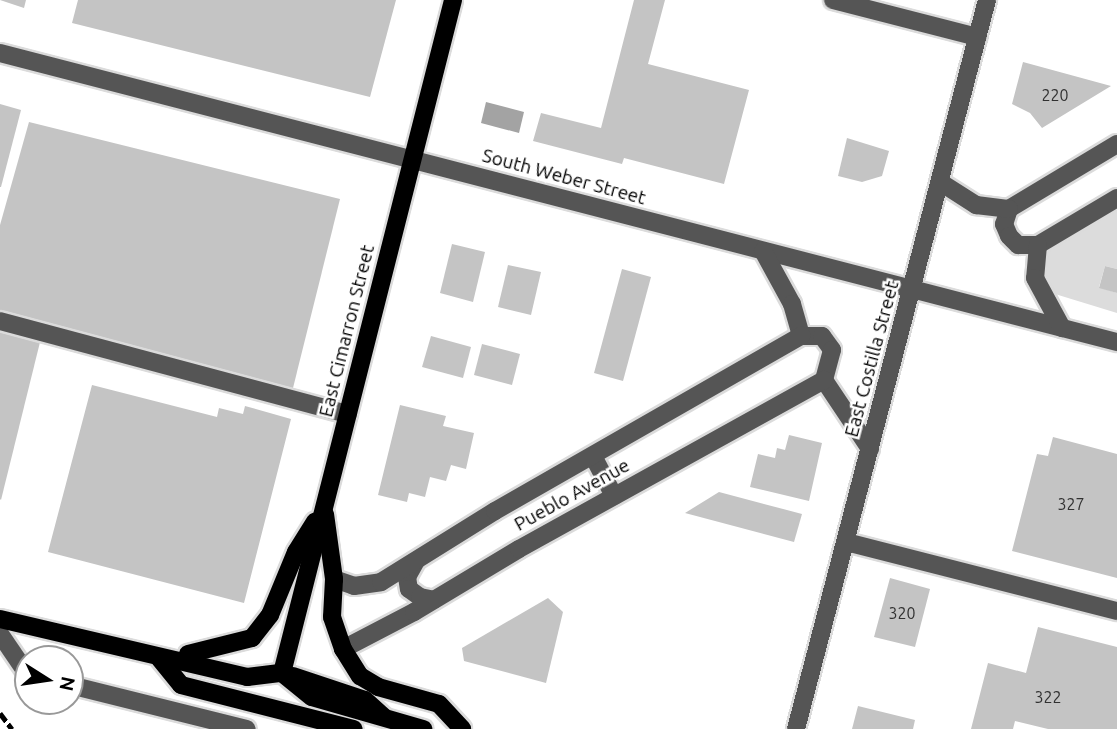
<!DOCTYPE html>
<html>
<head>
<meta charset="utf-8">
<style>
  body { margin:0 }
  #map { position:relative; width:1117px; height:729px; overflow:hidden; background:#fff; font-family:Ubuntu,sans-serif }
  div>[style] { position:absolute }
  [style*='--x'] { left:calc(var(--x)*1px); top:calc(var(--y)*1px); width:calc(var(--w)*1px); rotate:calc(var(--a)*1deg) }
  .green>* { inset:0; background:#dcdcdc }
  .water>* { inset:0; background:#a3a3a3 }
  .building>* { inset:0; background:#c4c4c4 }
  .roads { filter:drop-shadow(2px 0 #dbdbdb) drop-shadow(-2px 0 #dbdbdb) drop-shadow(0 2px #dbdbdb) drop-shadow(0 -2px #dbdbdb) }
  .minor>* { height:18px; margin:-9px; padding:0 9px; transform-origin:9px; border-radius:9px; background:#555 }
  .major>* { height:18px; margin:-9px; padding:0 9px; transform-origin:9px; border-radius:9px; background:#000 }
  .rail>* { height:5px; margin-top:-2.5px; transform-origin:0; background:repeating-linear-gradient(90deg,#000 0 10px,transparent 0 13.5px) }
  span { translate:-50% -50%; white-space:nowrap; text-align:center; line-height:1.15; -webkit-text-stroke:5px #fff; paint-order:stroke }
  .number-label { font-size:16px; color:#313131 }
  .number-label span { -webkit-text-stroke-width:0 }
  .street-label { font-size:19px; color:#000 }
  .north { position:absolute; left:14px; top:645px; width:70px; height:70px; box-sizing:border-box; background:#fff; border:2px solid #999; border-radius:50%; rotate:102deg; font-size:19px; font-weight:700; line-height:28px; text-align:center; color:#000 }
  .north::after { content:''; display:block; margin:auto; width:24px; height:32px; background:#000; clip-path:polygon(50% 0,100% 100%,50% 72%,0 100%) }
</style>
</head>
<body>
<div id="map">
  <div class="green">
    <div style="clip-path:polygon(1117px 208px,1117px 269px,1105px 266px,1099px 287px,1117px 293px,1117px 313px,1055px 294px,1046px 281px,1044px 265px,1048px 252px,1057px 243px)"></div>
  </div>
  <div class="water">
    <div style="clip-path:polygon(486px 102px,524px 112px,519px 133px,481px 123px)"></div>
  </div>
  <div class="building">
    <div style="clip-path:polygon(0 0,26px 0,24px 8px)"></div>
    <div style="clip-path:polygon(78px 0,396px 0,370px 97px,72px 23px)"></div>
    <div style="clip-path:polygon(634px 0,665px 0,648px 64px,749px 90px,724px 184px,624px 158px,622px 164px,533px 141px,541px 113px,601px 128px)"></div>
    <div style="clip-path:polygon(1023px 62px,1111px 86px,1042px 128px,1030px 113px,1012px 104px)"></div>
    <div style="clip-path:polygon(0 104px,21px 110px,1px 187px,0 187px)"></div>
    <div style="clip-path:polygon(29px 122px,340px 199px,292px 392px,0 314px,0 225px)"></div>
    <div style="clip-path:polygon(847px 138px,889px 151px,882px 176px,862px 182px,838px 176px)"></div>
    <div style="clip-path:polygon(452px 244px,485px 252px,473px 302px,440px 293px)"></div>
    <div style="clip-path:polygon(508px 265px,541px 272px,531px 315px,498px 307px)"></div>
    <div style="clip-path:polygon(1105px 266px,1117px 269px,1117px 293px,1099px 288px)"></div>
    <div style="clip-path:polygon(622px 269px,651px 277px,623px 381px,594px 373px)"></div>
    <div style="clip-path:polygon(0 323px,42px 334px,1px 500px,0 499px)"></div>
    <div style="clip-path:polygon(431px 336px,471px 347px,463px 378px,422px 367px)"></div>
    <div style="clip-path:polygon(482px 344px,520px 354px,512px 385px,474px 375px)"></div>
    <div style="clip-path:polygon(92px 385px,217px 417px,219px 408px,243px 414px,245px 406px,291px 419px,244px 603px,48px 552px)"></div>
    <div style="clip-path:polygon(400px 405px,446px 416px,443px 426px,474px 433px,466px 469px,451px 465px,446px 481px,430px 477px,425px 497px,409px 493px,407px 502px,378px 495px)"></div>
    <div style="clip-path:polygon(789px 435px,822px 443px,809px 501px,750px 487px,758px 454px,775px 458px,777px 448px,785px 450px)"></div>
    <div style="clip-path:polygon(1053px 437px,1117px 454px,1117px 578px,1012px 551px,1037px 454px,1048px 456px)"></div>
    <div style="clip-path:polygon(719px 492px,802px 514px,794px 542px,685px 513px)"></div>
    <div style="clip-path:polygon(890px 578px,930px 589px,915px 647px,874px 637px)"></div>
    <div style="clip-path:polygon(548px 598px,563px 612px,546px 683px,464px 661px,462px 648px)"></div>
    <div style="clip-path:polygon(1038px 627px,1117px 647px,1117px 729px,1048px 729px,1015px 721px,1013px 729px,971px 729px,988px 663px,1026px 673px)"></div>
    <div style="clip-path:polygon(858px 706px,915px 720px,913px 729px,852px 729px)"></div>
  </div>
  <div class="roads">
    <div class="minor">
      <div style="--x:833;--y:0;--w:149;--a:14.4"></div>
      <div style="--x:0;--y:53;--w:1154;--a:14.51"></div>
      <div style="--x:1117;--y:144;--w:126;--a:149"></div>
      <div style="--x:1009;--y:209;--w:16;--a:108"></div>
      <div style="--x:1004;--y:224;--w:13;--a:67"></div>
      <div style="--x:1009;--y:236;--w:13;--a:45"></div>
      <div style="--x:1018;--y:245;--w:20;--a:0"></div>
      <div style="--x:1038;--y:245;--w:92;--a:-30.7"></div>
      <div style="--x:940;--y:182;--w:43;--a:32.6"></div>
      <div style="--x:976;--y:205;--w:33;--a:7"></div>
      <div style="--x:1038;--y:245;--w:33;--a:95"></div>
      <div style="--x:1035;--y:278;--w:57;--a:61.6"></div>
      <div style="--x:763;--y:251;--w:60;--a:61.3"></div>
      <div style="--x:792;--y:304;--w:33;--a:74"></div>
      <div style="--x:801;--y:336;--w:21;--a:0"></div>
      <div style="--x:822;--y:336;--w:17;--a:54"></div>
      <div style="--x:832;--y:350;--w:31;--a:105"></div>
      <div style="--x:824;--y:380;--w:83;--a:56.3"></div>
      <div style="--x:0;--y:321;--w:360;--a:15"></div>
      <div style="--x:593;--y:456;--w:45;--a:62.3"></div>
      <div style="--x:846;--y:542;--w:280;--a:14.3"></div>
      <div style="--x:416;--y:561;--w:18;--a:119"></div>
      <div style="--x:407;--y:577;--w:12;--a:81"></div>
      <div style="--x:409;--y:589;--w:14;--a:36"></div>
      <div style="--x:420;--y:597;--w:14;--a:12"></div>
      <div style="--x:334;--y:579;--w:21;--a:19"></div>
      <div style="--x:354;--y:586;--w:27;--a:-8"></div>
      <div style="--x:381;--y:582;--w:134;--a:-31.9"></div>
      <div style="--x:495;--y:511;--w:353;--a:-29.8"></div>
      <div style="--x:0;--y:634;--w:50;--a:55.7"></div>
      <div style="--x:343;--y:649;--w:80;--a:-27.5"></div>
      <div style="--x:414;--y:612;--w:122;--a:-31"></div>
      <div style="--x:519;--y:549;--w:349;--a:-29"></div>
      <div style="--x:70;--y:685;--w:182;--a:14"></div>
      <div style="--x:796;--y:729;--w:754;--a:-75.32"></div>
    </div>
    <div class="major">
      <div style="--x:325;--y:514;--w:66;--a:82.1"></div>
      <div style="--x:334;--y:579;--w:38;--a:93"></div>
      <div style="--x:332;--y:617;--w:34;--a:71"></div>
      <div style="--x:343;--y:649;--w:32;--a:58"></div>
      <div style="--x:360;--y:676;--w:21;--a:31"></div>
      <div style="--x:378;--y:687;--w:63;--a:15.6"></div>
      <div style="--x:439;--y:704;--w:34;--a:47"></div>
      <div style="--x:0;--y:619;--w:254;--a:13.2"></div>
      <div style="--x:247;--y:677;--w:35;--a:-7"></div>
      <div style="--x:282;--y:673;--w:38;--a:39"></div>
      <div style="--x:312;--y:697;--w:116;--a:16.1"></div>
      <div style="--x:188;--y:654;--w:66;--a:-14"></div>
      <div style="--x:252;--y:638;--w:29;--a:-52"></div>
      <div style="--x:270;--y:615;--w:68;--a:-67.6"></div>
      <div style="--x:296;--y:552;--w:36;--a:-58"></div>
      <div style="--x:160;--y:659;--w:33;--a:51"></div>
      <div style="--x:181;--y:685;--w:178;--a:14.3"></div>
      <div style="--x:282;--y:673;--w:694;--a:-75.74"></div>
      <div style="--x:293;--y:676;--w:76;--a:18.4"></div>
      <div style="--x:365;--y:700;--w:25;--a:42"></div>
    </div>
  </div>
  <div class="rail">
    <div style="--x:0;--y:713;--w:20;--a:53"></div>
  </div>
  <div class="number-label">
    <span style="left:1055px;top:95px">220</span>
    <span style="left:1071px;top:504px">327</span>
    <span style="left:902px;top:613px">320</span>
    <span style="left:1048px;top:697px">322</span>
  </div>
  <div class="street-label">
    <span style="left:564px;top:177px;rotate:15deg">South Weber Street</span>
    <span style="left:347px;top:331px;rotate:-76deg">East Cimarron Street</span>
    <span style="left:872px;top:359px;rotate:-75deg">East Costilla Street</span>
    <span style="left:572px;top:495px;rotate:-29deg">Pueblo Avenue</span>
  </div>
  <div class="north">N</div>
</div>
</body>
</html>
